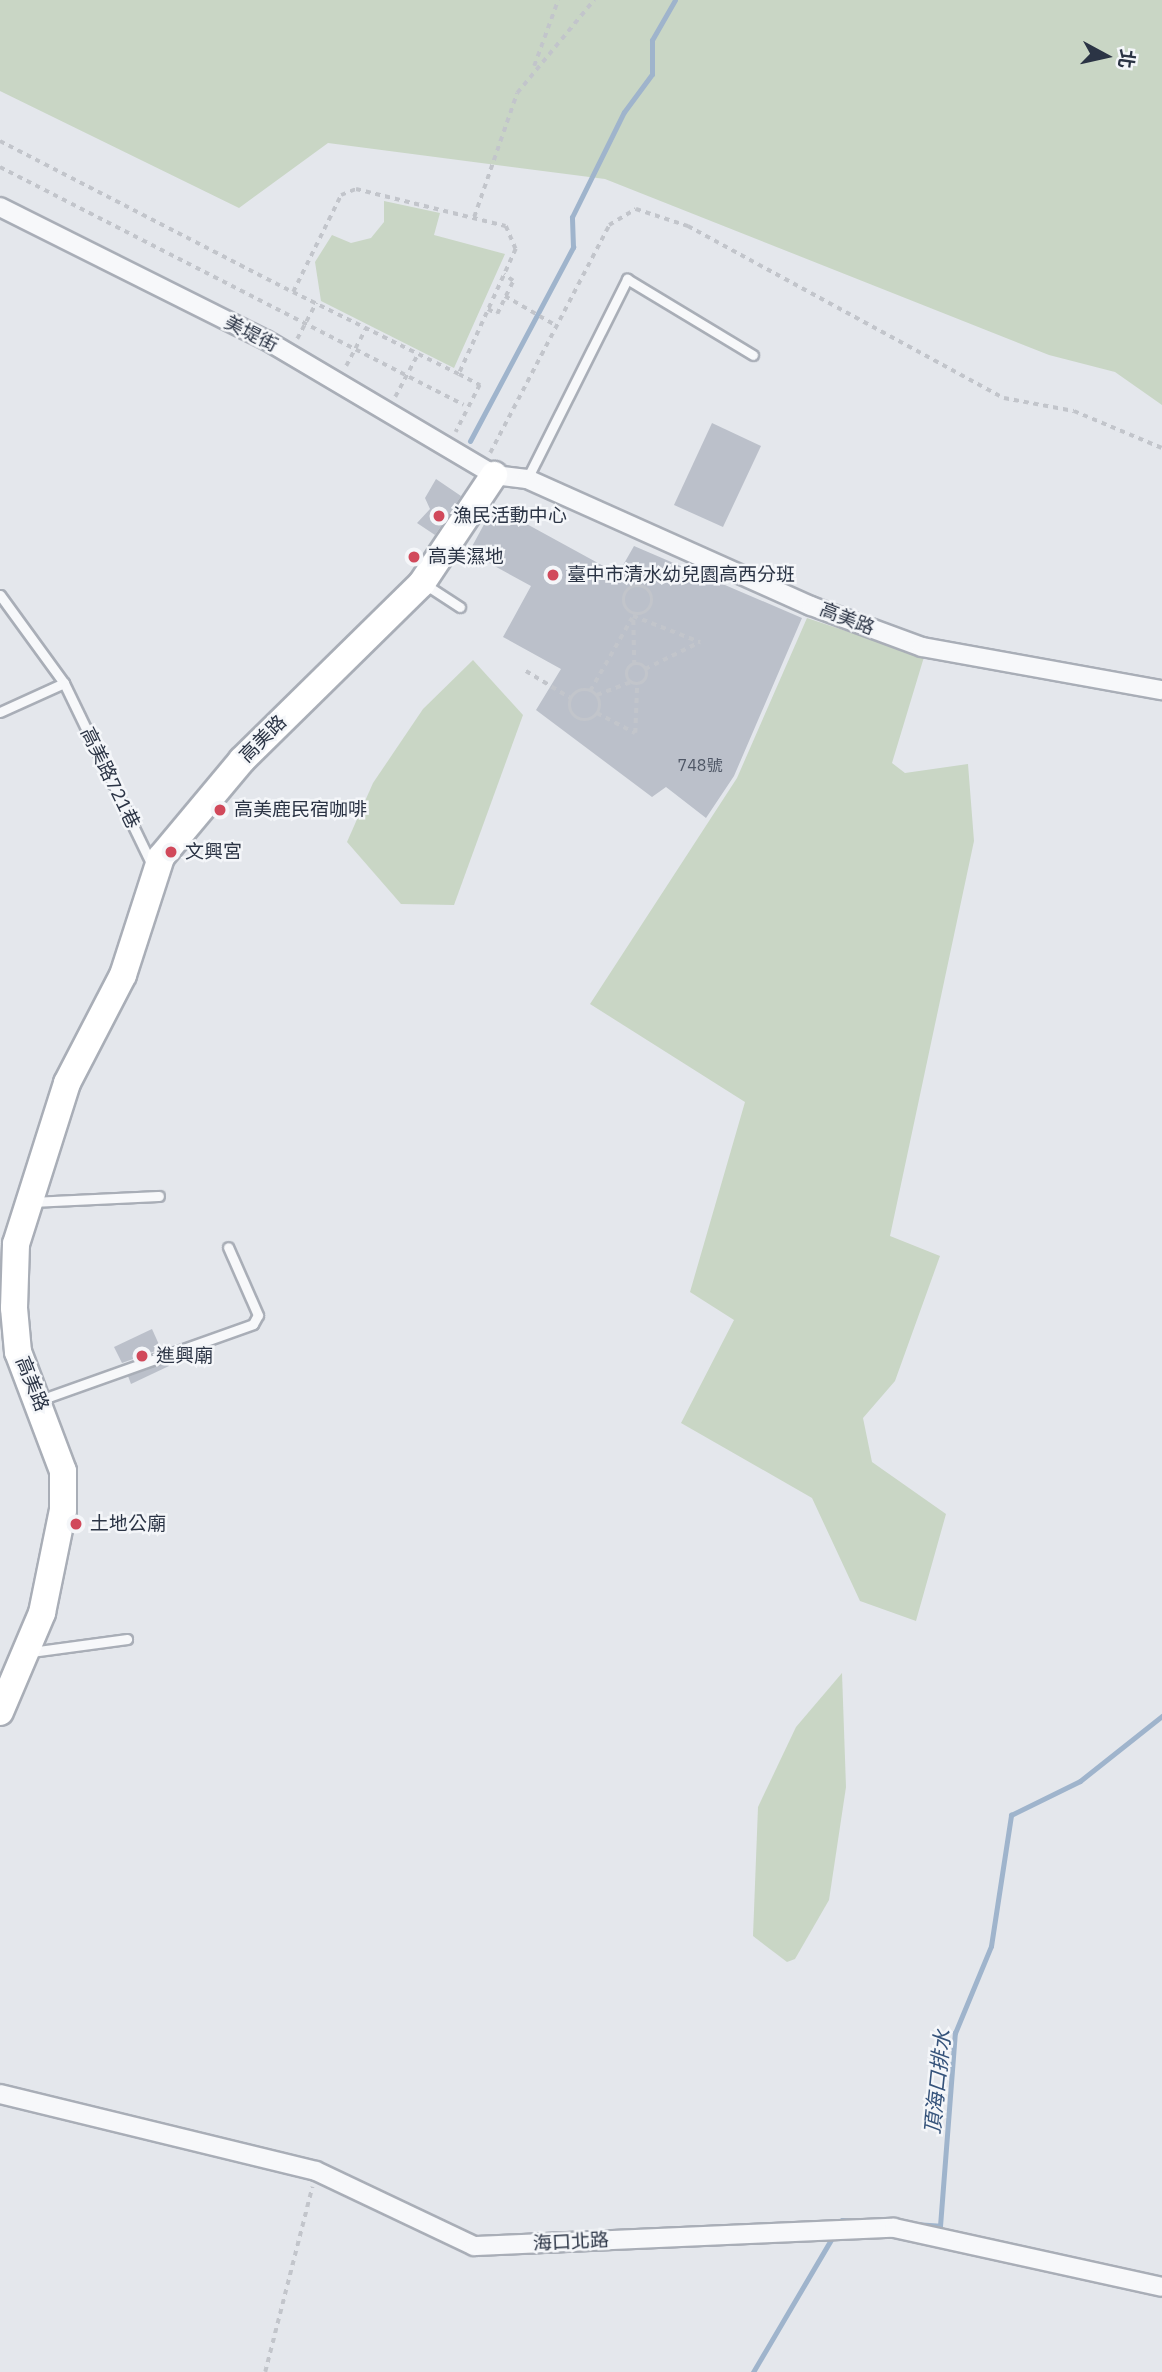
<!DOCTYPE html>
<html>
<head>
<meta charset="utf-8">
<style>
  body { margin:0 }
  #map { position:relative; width:1162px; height:2372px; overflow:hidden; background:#e4e7ec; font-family:"IBM Plex Sans","Noto Sans TC",sans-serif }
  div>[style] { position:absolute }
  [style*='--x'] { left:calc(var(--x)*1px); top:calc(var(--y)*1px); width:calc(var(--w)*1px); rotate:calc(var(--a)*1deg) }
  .green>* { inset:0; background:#c9d6c5 }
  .stream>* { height:5px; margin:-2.5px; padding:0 2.5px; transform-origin:2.5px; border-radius:2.5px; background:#9fb4cc }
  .building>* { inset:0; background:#bbc0ca }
  .path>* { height:3.5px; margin-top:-1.75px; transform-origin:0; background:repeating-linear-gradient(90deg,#c2c5cb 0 5px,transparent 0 10px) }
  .path>.ring { margin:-1.75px; padding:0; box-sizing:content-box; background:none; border:3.5px solid #c2c5cb; border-radius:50% }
  .roads { filter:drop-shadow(2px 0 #a9aeb7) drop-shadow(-2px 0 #a9aeb7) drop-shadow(0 2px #a9aeb7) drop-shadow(0 -2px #a9aeb7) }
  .lane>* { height:9px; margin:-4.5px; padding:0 4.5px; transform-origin:4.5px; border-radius:4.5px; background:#f7f8fa }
  .street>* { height:18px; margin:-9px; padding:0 9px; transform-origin:9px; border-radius:9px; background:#f7f8fa }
  .secondary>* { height:26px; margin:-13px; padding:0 13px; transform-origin:13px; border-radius:13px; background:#fff }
  .dots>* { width:19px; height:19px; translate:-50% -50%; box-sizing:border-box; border:4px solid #f4f6f9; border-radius:50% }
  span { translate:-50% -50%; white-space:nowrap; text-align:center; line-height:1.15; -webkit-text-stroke:5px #f4f6f9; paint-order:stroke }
  .number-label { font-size:16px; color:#4f5766 }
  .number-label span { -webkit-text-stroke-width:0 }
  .street-label { font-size:19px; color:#2b3445 }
  .poi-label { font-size:19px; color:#2b3445 }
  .left { translate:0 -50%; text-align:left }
  .water-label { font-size:21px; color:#34527a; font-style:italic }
  .north { position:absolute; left:1071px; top:21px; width:70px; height:70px; -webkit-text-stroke:5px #f4f6f9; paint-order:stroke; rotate:98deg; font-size:19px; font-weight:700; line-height:28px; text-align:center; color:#2b3445 }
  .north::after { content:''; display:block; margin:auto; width:24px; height:32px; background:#2b3445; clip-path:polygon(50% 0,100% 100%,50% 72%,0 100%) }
</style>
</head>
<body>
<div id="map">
  <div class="green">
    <div style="clip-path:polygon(0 0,1162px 0,1162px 405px,1115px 372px,1049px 355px,605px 179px,328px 143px,239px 208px,0 91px)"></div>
    <div style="clip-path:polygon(384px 201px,440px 213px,434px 235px,505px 254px,454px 368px,321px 301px,315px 262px,332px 235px,351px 243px,371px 238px,384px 222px)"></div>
    <div style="clip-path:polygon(807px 618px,924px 657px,892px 763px,905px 773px,968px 764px,974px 841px,890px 1236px,940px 1256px,895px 1381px,863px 1418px,872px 1462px,946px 1514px,916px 1621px,860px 1601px,812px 1498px,681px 1423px,734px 1320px,690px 1292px,745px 1102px,590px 1004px,737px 778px)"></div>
    <div style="clip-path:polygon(473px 660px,523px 715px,454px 905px,401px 904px,347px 842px,373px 783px,423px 709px)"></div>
    <div style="clip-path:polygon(842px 1673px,846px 1787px,829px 1900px,795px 1959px,787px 1962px,753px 1936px,758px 1807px,796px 1727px)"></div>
  </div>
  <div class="stream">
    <div style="--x:470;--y:441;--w:220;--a:-62"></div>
    <div style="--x:573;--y:247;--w:30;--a:-92"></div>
    <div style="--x:572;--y:217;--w:117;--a:-63.7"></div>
    <div style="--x:624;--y:112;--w:47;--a:-53.6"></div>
    <div style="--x:652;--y:74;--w:34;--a:-90"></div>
    <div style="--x:652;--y:40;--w:46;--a:-60.1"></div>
    <div style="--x:914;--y:2224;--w:26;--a:4"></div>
    <div style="--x:940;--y:2226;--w:194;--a:-85.6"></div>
    <div style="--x:955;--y:2033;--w:94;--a:-67.5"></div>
    <div style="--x:991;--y:1946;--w:133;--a:-81.3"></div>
    <div style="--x:1011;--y:1815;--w:77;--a:-26.2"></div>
    <div style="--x:1080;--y:1781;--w:105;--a:-38.4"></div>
    <div style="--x:838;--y:2227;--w:8;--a:-60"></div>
    <div style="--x:842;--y:2220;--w:20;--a:3"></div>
    <div style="--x:753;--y:2372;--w:158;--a:-59.5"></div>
  </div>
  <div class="building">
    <div style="clip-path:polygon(712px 423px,761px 446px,723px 527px,674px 505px)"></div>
    <div style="clip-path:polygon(436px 479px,461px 496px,435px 535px,417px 523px,430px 509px,425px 498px)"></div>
    <div style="clip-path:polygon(494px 506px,618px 574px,634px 546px,802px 618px,734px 776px,706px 818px,666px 787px,652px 797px,536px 710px,561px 669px,503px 637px,531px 586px,469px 552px)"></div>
    <div style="clip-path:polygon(152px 1329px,161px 1349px,122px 1363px,114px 1347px)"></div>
    <div style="clip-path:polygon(167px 1362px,169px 1366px,131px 1384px,128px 1376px)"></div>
  </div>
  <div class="path">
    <div style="--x:534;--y:66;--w:70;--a:-70"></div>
    <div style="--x:0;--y:141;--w:330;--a:27.3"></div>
    <div style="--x:293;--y:292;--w:108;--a:-63.7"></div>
    <div style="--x:341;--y:195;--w:16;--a:-22"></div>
    <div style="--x:356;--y:189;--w:154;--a:13.9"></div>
    <div style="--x:506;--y:226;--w:25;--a:67"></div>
    <div style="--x:516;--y:249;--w:137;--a:114.5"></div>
    <div style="--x:459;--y:374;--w:24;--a:28"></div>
    <div style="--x:480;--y:385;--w:53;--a:117.1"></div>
    <div style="--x:0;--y:167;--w:521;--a:27.15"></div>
    <div style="--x:474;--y:217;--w:131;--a:-70.9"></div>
    <div style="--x:517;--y:93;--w:121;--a:-50.4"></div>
    <div style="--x:293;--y:292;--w:185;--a:26.3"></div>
    <div style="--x:505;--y:296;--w:58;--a:30.1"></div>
    <div style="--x:488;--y:309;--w:10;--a:29"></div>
    <div style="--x:497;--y:314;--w:37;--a:-64"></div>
    <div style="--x:513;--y:281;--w:11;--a:-146"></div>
    <div style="--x:297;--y:339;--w:41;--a:-62.2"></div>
    <div style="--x:346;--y:366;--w:43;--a:-62.2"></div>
    <div style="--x:395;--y:397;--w:49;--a:-61.9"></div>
    <div style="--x:490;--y:453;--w:257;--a:-62.4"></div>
    <div style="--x:609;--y:225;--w:31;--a:-31"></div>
    <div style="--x:636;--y:209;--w:55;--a:18.1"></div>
    <div style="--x:688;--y:226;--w:360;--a:28.6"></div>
    <div style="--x:1004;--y:398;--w:71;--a:10.5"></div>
    <div style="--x:1074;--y:411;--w:95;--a:22.8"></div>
    <div class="ring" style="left:624px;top:586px;width:24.5px;height:24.5px"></div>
    <div class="ring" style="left:627px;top:664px;width:16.5px;height:16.5px"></div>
    <div style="--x:634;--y:665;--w:49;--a:-91.2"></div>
    <div style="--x:633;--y:616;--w:72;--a:21.2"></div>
    <div style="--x:645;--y:669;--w:61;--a:-26.1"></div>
    <div style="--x:526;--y:671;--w:54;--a:31.3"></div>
    <div class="ring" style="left:570px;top:690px;width:26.5px;height:26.5px"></div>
    <div style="--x:590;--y:691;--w:84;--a:-60.1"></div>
    <div style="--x:597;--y:695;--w:36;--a:-21"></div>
    <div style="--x:597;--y:713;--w:43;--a:27.8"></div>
    <div style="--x:635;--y:733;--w:49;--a:-87.7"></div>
    <div style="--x:265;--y:2372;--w:191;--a:-75.7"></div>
  </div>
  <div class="roads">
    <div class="lane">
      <div style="--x:527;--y:479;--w:224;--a:-63.4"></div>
      <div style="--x:627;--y:279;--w:147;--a:31.1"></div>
      <div style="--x:423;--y:583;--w:44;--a:33"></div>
      <div style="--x:0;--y:595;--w:109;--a:54"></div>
      <div style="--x:0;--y:712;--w:70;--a:-24.4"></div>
      <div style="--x:64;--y:683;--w:204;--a:64.2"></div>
      <div style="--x:31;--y:1202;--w:128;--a:-2.7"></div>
      <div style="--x:40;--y:1400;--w:226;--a:-19.6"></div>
      <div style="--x:253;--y:1324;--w:10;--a:-61"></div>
      <div style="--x:258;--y:1315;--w:74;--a:-113.8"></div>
      <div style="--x:31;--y:1652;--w:97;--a:-7.7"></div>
    </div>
    <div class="street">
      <div style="--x:0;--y:207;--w:297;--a:26.6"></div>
      <div style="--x:266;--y:340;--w:265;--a:30.6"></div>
      <div style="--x:494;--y:475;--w:33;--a:7"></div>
      <div style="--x:527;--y:479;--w:311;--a:24.1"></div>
      <div style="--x:811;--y:606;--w:118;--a:20.3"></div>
      <div style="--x:922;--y:647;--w:244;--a:10.2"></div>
      <div style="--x:0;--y:2094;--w:325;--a:13.7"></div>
      <div style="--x:316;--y:2171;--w:175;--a:25.4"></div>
      <div style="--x:474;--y:2246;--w:420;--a:-2.5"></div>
      <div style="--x:894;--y:2228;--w:274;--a:12.4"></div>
    </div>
    <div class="secondary">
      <div style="--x:0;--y:1712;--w:108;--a:-67"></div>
      <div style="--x:42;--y:1613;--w:105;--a:-78.5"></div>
      <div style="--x:63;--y:1510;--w:39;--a:-90"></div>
      <div style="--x:63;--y:1471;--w:127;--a:-110.7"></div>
      <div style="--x:18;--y:1352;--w:44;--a:-95.2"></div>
      <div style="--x:14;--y:1308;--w:64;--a:-88.2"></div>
      <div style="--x:16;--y:1244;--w:169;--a:-72.4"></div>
      <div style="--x:67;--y:1083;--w:122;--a:-62.6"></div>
      <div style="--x:123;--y:975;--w:124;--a:-72.1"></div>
      <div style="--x:161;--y:857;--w:126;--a:-50.1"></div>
      <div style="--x:242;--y:760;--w:252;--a:-44.5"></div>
      <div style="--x:422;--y:583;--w:130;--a:-56.3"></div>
    </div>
  </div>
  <div class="dots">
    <div style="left:439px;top:516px;background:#d1495b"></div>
    <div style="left:414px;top:557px;background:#d1495b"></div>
    <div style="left:553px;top:575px;background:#d1495b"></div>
    <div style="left:220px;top:810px;background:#d1495b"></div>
    <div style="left:171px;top:852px;background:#d1495b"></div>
    <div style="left:142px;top:1356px;background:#d1495b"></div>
    <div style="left:76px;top:1524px;background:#d1495b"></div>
  </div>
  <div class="number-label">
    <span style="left:700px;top:765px">748號</span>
  </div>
  <div class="street-label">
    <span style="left:251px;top:334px;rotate:27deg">美堤街</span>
    <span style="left:847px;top:619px;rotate:21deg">高美路</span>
    <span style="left:263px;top:739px;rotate:-45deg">高美路</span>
    <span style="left:110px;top:778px;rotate:64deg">高美路721巷</span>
    <span style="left:32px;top:1384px;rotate:68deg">高美路</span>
    <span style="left:571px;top:2242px;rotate:-3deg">海口北路</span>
  </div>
  <div class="poi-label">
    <span class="left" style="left:453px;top:516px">漁民活動中心</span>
    <span class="left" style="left:428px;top:557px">高美濕地</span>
    <span class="left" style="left:567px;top:575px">臺中市清水幼兒園高西分班</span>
    <span class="left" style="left:234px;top:810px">高美鹿民宿咖啡</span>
    <span class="left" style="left:185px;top:852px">文興宮</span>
    <span class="left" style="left:156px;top:1356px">進興廟</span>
    <span class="left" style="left:90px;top:1524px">土地公廟</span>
  </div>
  <div class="water-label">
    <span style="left:937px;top:2082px;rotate:-84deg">頂海口排水</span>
  </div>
  <div class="north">北</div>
</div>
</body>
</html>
